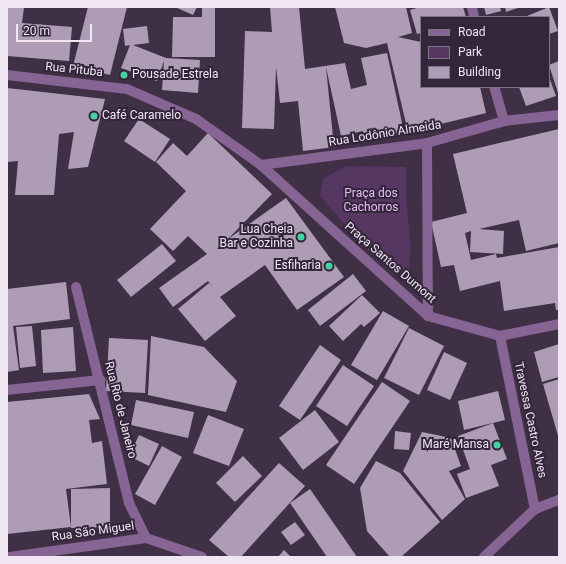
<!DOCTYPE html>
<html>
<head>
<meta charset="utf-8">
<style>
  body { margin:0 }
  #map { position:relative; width:566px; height:564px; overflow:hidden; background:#3f3045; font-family:Roboto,sans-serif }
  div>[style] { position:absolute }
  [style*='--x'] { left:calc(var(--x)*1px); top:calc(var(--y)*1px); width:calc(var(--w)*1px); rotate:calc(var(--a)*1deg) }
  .green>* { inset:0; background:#563762 }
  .building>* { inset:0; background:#ae9cb5 }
  .pedestrian>* { height:10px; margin:-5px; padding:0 5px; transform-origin:5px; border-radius:5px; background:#866494 }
  .minor>* { height:10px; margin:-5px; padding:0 5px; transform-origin:5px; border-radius:5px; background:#866494 }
  .dots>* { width:11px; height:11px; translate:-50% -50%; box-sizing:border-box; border:2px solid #34263a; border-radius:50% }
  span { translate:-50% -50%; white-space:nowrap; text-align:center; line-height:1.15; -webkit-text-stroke:4px #34263a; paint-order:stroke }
  .street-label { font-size:12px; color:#efe5f3 }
  .poi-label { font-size:12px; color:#efe5f3 }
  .left { translate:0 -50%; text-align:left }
  .right { translate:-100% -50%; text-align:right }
  .park-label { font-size:12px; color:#e8bef9 }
  .frame { position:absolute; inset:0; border:8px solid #efe5f3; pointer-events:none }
  .legend { position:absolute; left:420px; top:16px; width:130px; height:72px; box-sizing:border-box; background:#34263a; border:1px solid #7f7284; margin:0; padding:5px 7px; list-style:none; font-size:12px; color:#efe5f3 }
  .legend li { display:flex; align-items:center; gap:8px; height:20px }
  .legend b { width:20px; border:1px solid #7f7284 }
  .scale { position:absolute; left:16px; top:24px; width:76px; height:18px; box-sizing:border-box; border:2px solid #efe5f3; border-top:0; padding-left:5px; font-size:12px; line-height:14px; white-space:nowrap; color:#efe5f3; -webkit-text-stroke:3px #34263a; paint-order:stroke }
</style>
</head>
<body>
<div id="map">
  <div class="green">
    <div style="clip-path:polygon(346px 166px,406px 167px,406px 198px,411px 247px,408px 281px,365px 248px,320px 196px,323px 179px)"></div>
  </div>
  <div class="building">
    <div style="clip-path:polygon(7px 7px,24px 7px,22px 23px,72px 27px,69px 61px,7px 56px)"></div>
    <div style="clip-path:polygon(88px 7px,127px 7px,110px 75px,73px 66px)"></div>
    <div style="clip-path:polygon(175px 7px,197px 7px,193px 15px)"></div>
    <div style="clip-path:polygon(202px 7px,215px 7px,215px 57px,172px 57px,173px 17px,202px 17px)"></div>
    <div style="clip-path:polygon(270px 7px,299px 7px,305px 69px,345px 63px,351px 89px,367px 85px,361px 58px,387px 53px,404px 132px,365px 141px,363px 131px,341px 136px,326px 67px,334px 147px,303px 151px,298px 101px,280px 103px,276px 67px,274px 129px,242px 128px,245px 31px,272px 32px)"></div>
    <div style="clip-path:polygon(335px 7px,406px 7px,412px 33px,398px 37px,421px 42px,421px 87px,480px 87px,486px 113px,408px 132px,387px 43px,366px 48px,344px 43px)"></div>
    <div style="clip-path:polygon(420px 7px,463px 7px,466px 17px,421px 17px,421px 33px,417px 34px,410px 10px)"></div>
    <div style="clip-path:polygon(484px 7px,500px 7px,501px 11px,486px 15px)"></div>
    <div style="clip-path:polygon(505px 7px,521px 7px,506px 12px)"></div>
    <div style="clip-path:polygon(549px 7px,558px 31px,549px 34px,549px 17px,527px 16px)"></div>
    <div style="clip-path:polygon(147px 26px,149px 43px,133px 45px,166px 58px,200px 60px,198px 93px,162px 90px,164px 61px,157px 81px,121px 68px,130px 45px,125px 46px,123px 29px)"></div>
    <div style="clip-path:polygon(559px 61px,559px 96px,549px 65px)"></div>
    <div style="clip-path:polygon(549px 77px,556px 96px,526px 106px,519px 87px,549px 87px)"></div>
    <div style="clip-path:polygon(7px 88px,105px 99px,88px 167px,68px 169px,74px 132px,59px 134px,54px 195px,15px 195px,18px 161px,7px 162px)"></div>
    <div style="clip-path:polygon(139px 119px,170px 139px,155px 162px,124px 141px)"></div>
    <div style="clip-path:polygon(559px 129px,559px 243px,526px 251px,519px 220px,479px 229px,504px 231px,503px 254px,470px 252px,471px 231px,465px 233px,471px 260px,496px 254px,497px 258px,559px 247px,559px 310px,556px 310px,555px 303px,504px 311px,500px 281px,460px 291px,454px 265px,441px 267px,431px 222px,467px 213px,453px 154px)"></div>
    <div style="clip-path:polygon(208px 133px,272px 194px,228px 239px,286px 198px,344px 277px,297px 310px,265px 265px,220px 297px,236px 316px,205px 341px,178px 309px,209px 283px,213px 287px,208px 281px,173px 307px,159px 288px,207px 254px,188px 236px,173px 251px,150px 229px,186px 191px,156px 162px,173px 143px,187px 156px)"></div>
    <div style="clip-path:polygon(162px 244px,176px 261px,131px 297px,117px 280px)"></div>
    <div style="clip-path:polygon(353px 274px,366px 291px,320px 326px,308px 310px)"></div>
    <div style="clip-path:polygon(66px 282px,70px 319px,13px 326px,19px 370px,7px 372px,7px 289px)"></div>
    <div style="clip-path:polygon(362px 295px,380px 313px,364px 327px,361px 324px,343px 341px,329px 326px)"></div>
    <div style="clip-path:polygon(383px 311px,409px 326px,377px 380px,351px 365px)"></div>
    <div style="clip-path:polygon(32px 326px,36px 366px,20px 368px,16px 327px)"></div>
    <div style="clip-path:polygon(73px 327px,76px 371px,43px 373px,41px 330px)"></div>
    <div style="clip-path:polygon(409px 328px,444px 346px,419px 395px,384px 378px)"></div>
    <div style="clip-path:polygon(151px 336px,204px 347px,237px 381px,226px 412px,148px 395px)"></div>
    <div style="clip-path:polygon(109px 338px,148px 340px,145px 393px,106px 391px)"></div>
    <div style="clip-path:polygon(559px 344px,559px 377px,542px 382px,534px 352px)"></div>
    <div style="clip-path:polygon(320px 345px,341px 360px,300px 420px,279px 406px)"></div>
    <div style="clip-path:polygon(444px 352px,467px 363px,450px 400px,427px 390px)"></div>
    <div style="clip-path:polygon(343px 365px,374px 386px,347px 426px,316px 406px)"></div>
    <div style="clip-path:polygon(559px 379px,559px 439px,543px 384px)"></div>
    <div style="clip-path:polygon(382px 382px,410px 401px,354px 484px,326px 465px)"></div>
    <div style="clip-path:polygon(498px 391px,505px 420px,464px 430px,458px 401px)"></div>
    <div style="clip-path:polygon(89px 394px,100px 419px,89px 420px,92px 443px,102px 441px,107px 484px,66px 489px,71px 527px,7px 534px,7px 402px)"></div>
    <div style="clip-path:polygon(136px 400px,194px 412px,188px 438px,131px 425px)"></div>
    <div style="clip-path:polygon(315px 410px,339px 442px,303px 470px,279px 438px)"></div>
    <div style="clip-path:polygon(208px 415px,244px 429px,229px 466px,193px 453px)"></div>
    <div style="clip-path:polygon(493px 423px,507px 459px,491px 465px,499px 486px,466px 498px,457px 474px,470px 469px,458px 436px)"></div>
    <div style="clip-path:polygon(395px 431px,411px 433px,409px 450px,394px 449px)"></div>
    <div style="clip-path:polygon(422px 432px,451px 438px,461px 466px,449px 471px,465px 499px,442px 520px,403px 471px)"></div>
    <div style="clip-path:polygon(139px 435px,159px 444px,149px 466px,129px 456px)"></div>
    <div style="clip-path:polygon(162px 446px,182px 457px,155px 505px,135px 494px)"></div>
    <div style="clip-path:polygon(243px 456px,262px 476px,235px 502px,216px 483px)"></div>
    <div style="clip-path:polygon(376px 461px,400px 473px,440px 522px,401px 557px,390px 557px,367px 531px,360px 488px)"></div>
    <div style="clip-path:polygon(279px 463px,305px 486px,241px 557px,229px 557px,209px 540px)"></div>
    <div style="clip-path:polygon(110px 488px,110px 527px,71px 528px,71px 489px)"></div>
    <div style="clip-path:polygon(310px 489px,357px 557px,327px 557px,290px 503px)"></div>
    <div style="clip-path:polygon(295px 522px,305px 535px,291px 545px,281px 532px)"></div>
    <div style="clip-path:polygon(284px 550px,291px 557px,278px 557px)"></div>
  </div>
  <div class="pedestrian">
    <div style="--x:504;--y:121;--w:55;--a:-6.2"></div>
  </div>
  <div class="minor">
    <div style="--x:472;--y:7;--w:10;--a:79"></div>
    <div style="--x:7;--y:75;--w:121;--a:6.7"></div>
    <div style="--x:127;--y:89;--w:75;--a:23.5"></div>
    <div style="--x:196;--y:119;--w:80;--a:35.3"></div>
    <div style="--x:261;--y:165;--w:225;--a:42.1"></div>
    <div style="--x:428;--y:316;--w:75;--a:15.5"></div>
    <div style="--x:500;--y:336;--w:60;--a:-11.5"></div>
    <div style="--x:427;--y:143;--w:173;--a:89.7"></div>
    <div style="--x:261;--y:165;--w:167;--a:-7.5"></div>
    <div style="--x:427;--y:143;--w:80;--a:-15.9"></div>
    <div style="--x:504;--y:121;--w:35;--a:-106"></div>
    <div style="--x:76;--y:287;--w:222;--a:76.2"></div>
    <div style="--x:129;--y:503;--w:39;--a:64"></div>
    <div style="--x:500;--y:336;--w:177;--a:78.6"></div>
    <div style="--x:7;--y:390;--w:94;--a:-6.1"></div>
    <div style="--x:10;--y:557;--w:137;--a:-8"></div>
    <div style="--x:146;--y:538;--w:59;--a:18.7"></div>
    <div style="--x:484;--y:557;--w:70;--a:-43.3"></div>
    <div style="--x:535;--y:509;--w:26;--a:-21"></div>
  </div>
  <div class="dots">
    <div style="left:124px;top:75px;background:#3fd4a2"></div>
    <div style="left:94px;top:116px;background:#3fd4a2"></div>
    <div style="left:301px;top:237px;background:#3fd4a2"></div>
    <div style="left:329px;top:266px;background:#3fd4a2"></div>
    <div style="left:497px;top:445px;background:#3fd4a2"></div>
  </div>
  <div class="street-label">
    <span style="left:74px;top:70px;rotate:6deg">Rua Pituba</span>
    <span style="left:385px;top:134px;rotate:-9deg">Rua Lodônio Almeida</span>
    <span style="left:390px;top:263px;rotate:41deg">Praça Santos Dumont</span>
    <span style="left:120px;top:410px;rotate:76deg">Rua Rio de Janeiro</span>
    <span style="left:530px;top:420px;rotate:78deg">Travessa Castro Alves</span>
    <span style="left:93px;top:532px;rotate:-8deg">Rua São Miguel</span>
  </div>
  <div class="poi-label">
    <span class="left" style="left:132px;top:75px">Pousade Estrela</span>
    <span class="left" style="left:102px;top:116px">Café Caramelo</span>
    <span class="right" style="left:293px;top:237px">Lua Cheia<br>Bar e Cozinha</span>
    <span class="right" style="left:321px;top:266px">Esfiharia</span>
    <span class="right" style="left:489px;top:445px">Maré Mansa</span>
  </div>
  <div class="park-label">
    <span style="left:371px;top:201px">Praça dos<br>Cachorros</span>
  </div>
  <div class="frame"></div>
  <ul class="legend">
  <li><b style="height:5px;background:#866494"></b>Road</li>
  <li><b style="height:11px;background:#563762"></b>Park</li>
  <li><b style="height:11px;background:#ae9cb5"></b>Building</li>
  </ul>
  <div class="scale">20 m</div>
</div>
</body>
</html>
